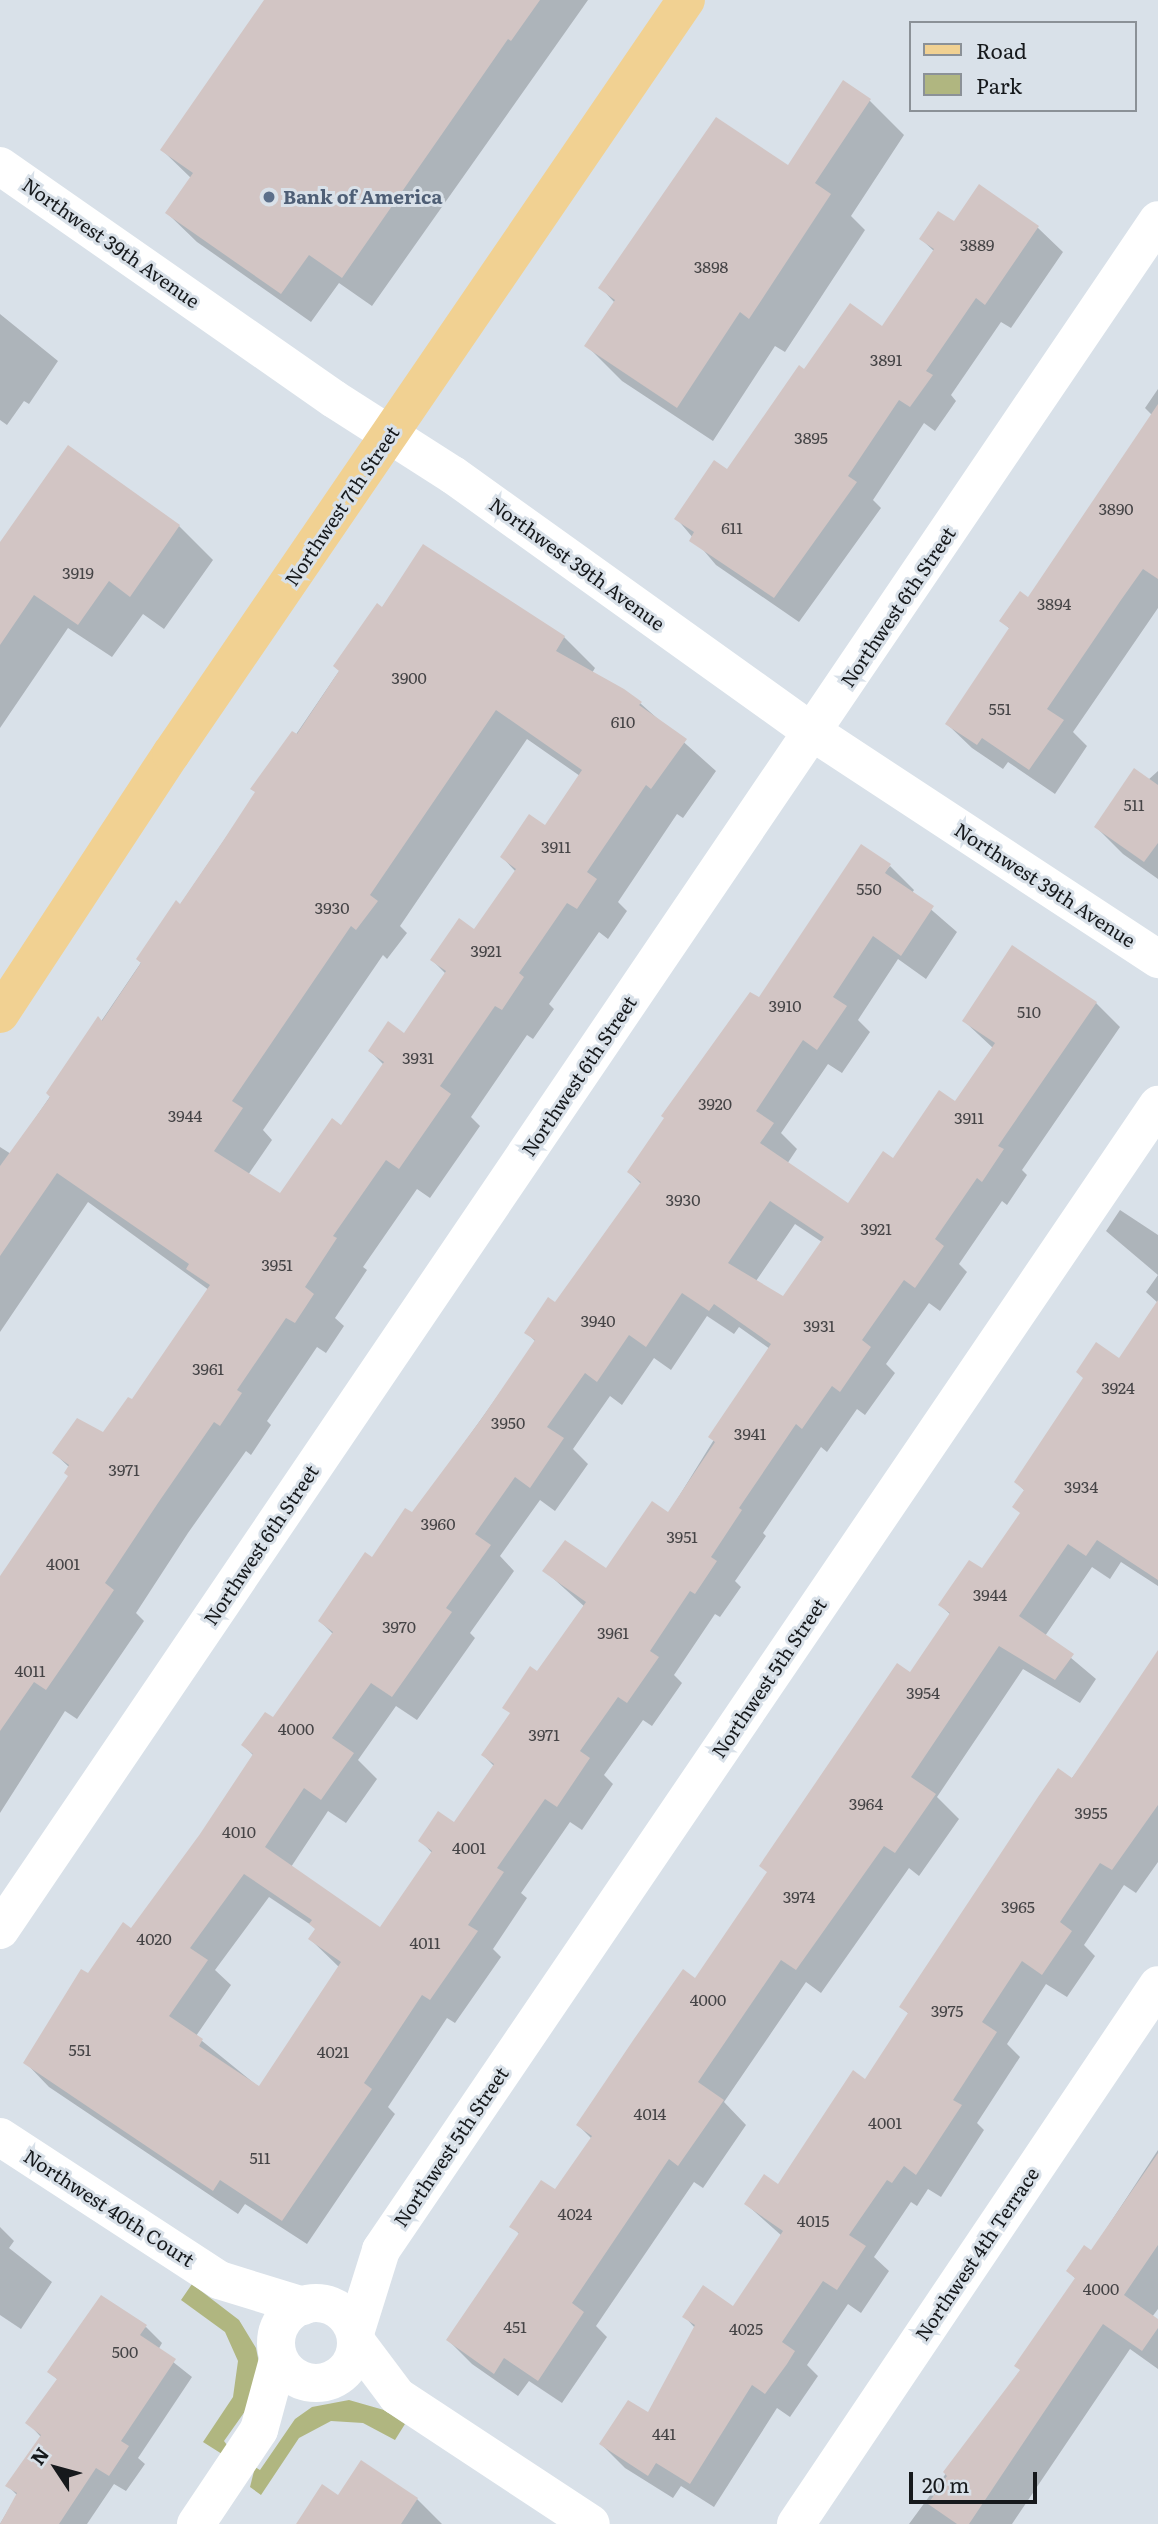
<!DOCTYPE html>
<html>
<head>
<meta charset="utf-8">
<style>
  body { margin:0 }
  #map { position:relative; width:1158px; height:2524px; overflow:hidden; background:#d9e1e9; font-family:Literata,serif }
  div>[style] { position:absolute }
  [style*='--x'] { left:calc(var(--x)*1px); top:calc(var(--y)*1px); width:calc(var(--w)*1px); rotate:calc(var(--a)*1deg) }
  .green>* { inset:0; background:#b0b680 }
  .shadow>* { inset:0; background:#0003 }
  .building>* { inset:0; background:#d2c5c4 }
  .minor>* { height:38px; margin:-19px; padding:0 19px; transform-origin:19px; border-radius:19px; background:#fff }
  .minor>.ring { margin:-19px; padding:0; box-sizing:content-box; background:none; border:38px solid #fff; border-radius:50% }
  .major>* { height:38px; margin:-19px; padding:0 19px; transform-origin:19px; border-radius:19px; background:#f1d192 }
  .dots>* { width:19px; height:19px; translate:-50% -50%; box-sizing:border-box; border:4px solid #d9e1e9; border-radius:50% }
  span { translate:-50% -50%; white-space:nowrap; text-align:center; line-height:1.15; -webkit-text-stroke:6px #d9e1e9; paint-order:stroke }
  .number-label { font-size:16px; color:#454446 }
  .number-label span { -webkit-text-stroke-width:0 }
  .service-label { font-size:19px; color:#4e5e75; font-weight:700 }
  .left { translate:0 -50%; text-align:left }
  .street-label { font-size:19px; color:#16191c }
  .legend { position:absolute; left:909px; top:21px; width:228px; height:91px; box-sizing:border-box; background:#d9e1e9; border:2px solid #8b9197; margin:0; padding:9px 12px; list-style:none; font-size:21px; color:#16191c }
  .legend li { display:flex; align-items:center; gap:14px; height:35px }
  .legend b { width:35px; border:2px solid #8b9197 }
  .north { position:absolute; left:21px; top:2433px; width:70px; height:70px; -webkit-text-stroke:5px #d9e1e9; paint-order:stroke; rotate:306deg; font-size:19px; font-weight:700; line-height:28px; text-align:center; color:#16191c }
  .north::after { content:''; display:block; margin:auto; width:24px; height:32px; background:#16191c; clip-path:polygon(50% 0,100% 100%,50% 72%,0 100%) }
  .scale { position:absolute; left:909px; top:2472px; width:128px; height:32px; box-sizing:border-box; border:4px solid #16191c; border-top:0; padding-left:9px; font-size:21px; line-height:24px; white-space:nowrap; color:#16191c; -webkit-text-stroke:5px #d9e1e9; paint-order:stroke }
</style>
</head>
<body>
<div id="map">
  <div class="green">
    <div style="clip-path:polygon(192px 2284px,239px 2320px,256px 2348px,260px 2368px,253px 2400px,224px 2441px,227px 2445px,222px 2454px,203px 2442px,233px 2397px,238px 2361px,225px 2332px,181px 2300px)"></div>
    <div style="clip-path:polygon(349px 2400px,384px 2410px,405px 2424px,395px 2440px,363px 2423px,331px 2421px,299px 2438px,261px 2495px,250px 2487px,255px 2467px,260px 2470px,295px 2419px,312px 2407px)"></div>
  </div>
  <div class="shadow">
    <div style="clip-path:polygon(266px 0,588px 0,372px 306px,339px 283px,311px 322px,197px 242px,167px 213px,191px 178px,162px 150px)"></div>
    <div style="clip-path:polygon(869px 100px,904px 135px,851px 216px,865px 230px,785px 352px,775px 346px,713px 441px,622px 381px,587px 346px,615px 303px,601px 288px,788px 168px)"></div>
    <div style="clip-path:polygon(954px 224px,1038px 228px,1063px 252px,1011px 328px,1001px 322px,951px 395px,956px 401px,935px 431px,924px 423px,873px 500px,881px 508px,799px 622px,716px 565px,677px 519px,728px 471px,805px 371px,883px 328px,935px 252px,921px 239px)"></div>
    <div style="clip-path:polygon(0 314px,58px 361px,29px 404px,24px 401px,7px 425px,0 420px)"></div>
    <div style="clip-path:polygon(1158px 389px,1158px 608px,1073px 732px,1087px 746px,1055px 794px,1008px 762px,1003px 769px,972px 748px,947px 724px,1010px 629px,1001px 621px,1029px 599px,1152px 415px,1145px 408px)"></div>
    <div style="clip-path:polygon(68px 448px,179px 526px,213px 560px,164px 629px,143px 614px,112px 657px,68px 628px,0 728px,0 545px)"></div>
    <div style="clip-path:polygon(evenodd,424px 546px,564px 637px,595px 668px,592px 673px,640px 703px,716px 771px,683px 818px,677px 814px,618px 902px,627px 911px,608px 939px,599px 932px,549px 1004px,554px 1009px,533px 1039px,527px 1035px,471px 1117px,480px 1126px,430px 1198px,417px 1189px,363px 1267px,367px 1270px,335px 1318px,344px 1326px,326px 1353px,317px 1347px,267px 1421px,271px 1425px,251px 1455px,246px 1451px,188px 1533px,136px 1613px,144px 1621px,77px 1719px,65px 1711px,0 1813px,0 1579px,70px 1477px,69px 1467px,54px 1453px,104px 1434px,132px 1402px,209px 1290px,88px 1202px,0 1332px,0 1147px,11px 1154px,424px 546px,527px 739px,580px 776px,545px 827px,502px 857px,516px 872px,475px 931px,432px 960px,446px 974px,404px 1035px,370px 1051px,384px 1065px,342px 1127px,281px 1196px,248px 1175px,272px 1140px,263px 1130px,383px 955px,387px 959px,407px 933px,400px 926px,527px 739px)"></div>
    <div style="clip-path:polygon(1158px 771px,1158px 879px,1123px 854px,1096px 827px)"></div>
    <div style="clip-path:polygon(evenodd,890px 866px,914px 890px,912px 893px,957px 932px,926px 979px,898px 959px,858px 1020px,870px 1032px,842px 1073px,828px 1064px,781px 1133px,797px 1149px,787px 1164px,848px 1206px,956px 1103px,993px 1048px,964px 1021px,1096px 1003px,1120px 1027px,1022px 1170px,1027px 1175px,1007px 1205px,1002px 1201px,959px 1264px,967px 1272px,940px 1311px,929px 1303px,886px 1364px,895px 1373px,865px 1415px,857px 1409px,827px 1452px,821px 1447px,763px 1533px,766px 1536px,735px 1581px,741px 1587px,720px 1617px,715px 1614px,674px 1675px,682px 1683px,652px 1726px,643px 1720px,604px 1775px,613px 1784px,582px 1830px,570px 1822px,521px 1893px,527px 1898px,493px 1949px,501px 1957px,455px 2023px,447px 2018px,388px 2107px,395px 2114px,307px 2244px,245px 2204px,238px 2214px,49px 2087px,25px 2062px,88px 1976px,132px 1930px,201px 1835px,254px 1756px,243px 1745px,273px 1720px,334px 1635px,320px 1621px,413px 1515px,536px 1342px,526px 1332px,555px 1304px,641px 1184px,629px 1172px,760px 1000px,890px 866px,795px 1224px,822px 1242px,784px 1298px,756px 1281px,795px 1224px,890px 866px,707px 1316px,734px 1334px,739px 1327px,770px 1349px,668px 1514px,606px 1570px,545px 1571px,585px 1607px,483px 1755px,494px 1766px,455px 1825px,421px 1841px,432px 1853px,381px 1929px,291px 1867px,328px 1811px,346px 1823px,377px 1779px,358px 1760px,396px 1706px,417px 1720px,475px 1638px,470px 1633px,514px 1571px,500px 1556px,540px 1500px,555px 1511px,588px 1464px,573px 1449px,610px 1396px,622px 1405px,654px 1358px,671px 1370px,707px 1316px,890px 866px,269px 1897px,317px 1929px,310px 1939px,339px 1967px,260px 2088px,196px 2036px,231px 1985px,215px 1970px,269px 1897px)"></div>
    <div style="clip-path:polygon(1120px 1210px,1158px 1235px,1158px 1303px,1146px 1292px,1158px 1275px,1106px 1231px)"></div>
    <div style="clip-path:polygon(1158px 1304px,1158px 1586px,1121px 1562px,1110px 1579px,1092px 1567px,1045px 1636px,1096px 1679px,1080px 1703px,1023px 1669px,937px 1797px,959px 1819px,919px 1876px,909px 1868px,821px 1993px,806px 1982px,724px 2102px,746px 2125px,703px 2188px,694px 2182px,596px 2326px,607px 2337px,562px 2403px,529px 2381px,518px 2396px,472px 2364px,448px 2340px,520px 2235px,512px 2226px,555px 2191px,592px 2139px,578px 2125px,696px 1980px,911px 1675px,951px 1615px,940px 1605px,982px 1570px,1021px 1514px,1025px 1491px,1016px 1482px,1120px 1360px)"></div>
    <div style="clip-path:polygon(1158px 1663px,1158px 1862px,1136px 1893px,1124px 1885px,1084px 1945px,1095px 1956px,1067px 1997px,1046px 1984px,1007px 2044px,1020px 2057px,977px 2123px,984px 2130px,941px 2197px,928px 2189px,917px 2206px,911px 2202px,874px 2257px,889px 2271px,861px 2313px,848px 2304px,807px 2365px,818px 2376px,790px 2417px,777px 2408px,714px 2507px,681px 2486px,673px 2498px,625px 2468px,601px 2444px,648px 2415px,695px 2328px,684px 2316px,734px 2308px,782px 2236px,746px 2204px,778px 2186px,866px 2081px,909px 2014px,901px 2007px)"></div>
    <div style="clip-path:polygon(1158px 2150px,1158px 2309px,1152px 2317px,1158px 2321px,1158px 2369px,1130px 2349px,1012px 2524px,909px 2524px,1021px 2371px,1076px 2279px,1068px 2271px,1091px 2252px)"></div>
    <div style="clip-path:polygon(0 2227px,14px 2241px,9px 2248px,52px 2282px,21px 2329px,0 2315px)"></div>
    <div style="clip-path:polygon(146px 2327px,162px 2343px,158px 2350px,192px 2377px,138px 2458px,145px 2464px,126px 2491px,114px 2484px,87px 2524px,0 2524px,17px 2495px,8px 2486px,41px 2437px,28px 2423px,58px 2380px,50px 2372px)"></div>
    <div style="clip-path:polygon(339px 2497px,417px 2499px,442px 2524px,311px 2524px)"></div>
  </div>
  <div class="building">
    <div style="clip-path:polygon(264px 0,540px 0,511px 41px,508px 39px,342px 278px,309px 255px,281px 294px,165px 213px,193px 173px,160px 150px)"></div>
    <div style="clip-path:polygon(843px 80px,871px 99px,815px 183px,831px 194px,749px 319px,740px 312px,677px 408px,584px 346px,615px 300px,598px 288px,716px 117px,788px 165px)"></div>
    <div style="clip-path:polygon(979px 184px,1039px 226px,985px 305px,976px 298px,926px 371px,933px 375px,910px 407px,899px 400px,848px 476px,857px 482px,774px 598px,689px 541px,694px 532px,674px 519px,714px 460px,727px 469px,799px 365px,804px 369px,850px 303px,882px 326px,934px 249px,919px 239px,938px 211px,954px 221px)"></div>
    <div style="clip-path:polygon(1158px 404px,1158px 579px,1143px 569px,1121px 600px,1047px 709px,1064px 720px,1029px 770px,982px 738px,977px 745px,945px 724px,1009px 628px,999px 621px,1020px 591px,1028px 597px)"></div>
    <div style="clip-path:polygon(68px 445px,180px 525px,130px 597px,109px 581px,78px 625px,34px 595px,0 645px,0 542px)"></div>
    <div style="clip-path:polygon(evenodd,423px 544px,565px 636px,556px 651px,624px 689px,642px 702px,639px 705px,687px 739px,651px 789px,646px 785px,587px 872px,597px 879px,577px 909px,567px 903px,519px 973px,524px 977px,502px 1010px,495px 1006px,440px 1086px,451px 1094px,399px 1169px,386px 1160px,333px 1236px,337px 1238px,305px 1287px,314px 1294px,295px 1323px,286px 1318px,237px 1390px,242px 1393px,220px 1426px,214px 1422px,158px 1503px,105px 1583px,114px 1590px,75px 1648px,46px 1690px,34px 1682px,0 1731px,0 1576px,68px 1476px,64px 1473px,69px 1465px,52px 1453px,77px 1418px,103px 1432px,128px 1397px,132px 1399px,210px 1285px,186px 1269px,189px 1264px,57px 1173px,0 1256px,0 1166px,50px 1097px,46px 1093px,98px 1016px,102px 1021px,141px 963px,136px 959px,176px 900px,180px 904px,223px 841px,255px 792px,250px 789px,292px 731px,297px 734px,339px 671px,333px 666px,377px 603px,382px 607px,423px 544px,496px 710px,582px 770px,545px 825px,529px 814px,500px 857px,516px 869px,474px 929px,459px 918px,430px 960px,446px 971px,404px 1033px,388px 1021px,368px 1051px,384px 1062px,341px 1125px,332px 1118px,280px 1193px,214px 1151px,243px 1108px,232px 1101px,351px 926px,356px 930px,378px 901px,370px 895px,496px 710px)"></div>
    <div style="clip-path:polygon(1134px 768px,1158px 785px,1158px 843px,1144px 862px,1094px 827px)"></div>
    <div style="clip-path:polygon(evenodd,861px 844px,891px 864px,885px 873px,934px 906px,901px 956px,873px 936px,833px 997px,847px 1006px,817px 1050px,803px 1040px,756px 1111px,774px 1123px,760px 1143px,848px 1203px,883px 1151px,893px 1158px,939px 1090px,955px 1101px,995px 1043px,962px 1021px,1012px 945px,1097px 1002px,998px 1146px,1004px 1149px,982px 1182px,977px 1178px,935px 1239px,944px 1246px,915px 1288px,904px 1280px,862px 1340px,871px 1347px,840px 1392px,832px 1386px,802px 1429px,796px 1424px,739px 1508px,742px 1510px,711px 1557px,717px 1561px,695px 1594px,690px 1591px,650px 1651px,659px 1657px,627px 1703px,618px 1697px,580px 1751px,590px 1758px,557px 1807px,545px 1799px,497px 1868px,504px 1872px,468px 1925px,478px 1931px,430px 2000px,422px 1995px,364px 2083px,372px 2089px,282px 2221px,220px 2180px,213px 2191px,23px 2063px,81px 1969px,88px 1973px,123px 1922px,131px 1928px,200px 1834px,253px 1754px,241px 1745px,265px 1712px,273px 1717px,333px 1632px,318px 1621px,365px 1552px,372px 1557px,405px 1508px,412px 1512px,482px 1418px,535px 1340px,524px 1333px,548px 1297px,555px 1302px,641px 1182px,627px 1172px,664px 1118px,661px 1116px,750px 992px,759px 997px,861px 844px,770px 1201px,824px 1237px,783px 1296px,728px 1263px,770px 1201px,861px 844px,682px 1293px,709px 1311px,714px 1304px,771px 1344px,708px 1437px,715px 1442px,668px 1512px,652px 1501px,606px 1568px,565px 1540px,542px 1571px,586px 1602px,537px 1671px,530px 1666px,502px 1708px,510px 1713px,481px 1755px,494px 1764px,454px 1822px,438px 1811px,418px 1841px,432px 1851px,380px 1927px,265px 1847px,304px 1788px,321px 1800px,354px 1753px,332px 1738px,371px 1683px,392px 1697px,452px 1612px,446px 1608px,491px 1545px,475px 1534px,515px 1477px,530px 1488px,564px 1438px,547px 1427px,585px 1373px,597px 1382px,629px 1335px,646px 1347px,682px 1293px,861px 844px,244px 1874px,312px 1920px,309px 1924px,315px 1929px,308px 1939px,341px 1962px,259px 2086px,199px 2046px,203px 2039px,169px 2016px,208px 1960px,190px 1948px,244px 1874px)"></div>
    <div style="clip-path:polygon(1158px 1300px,1158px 1580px,1097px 1540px,1086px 1556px,1068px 1544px,1019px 1616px,1074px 1654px,1055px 1680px,999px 1646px,911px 1777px,936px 1794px,895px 1853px,884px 1846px,796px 1970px,781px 1960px,698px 2082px,724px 2100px,678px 2166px,669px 2159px,572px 2303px,584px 2312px,538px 2381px,504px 2358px,494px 2374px,446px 2340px,519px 2233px,509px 2227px,541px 2180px,555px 2189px,592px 2136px,576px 2125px,634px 2039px,683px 1969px,695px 1978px,767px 1872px,759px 1866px,897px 1663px,910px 1672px,950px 1613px,938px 1605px,969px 1560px,982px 1568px,1020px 1513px,1012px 1507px,1024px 1490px,1014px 1482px,1083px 1378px,1076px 1372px,1096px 1342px,1119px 1358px)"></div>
    <div style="clip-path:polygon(1158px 1650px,1158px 1805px,1112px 1870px,1100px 1863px,1060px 1922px,1072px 1931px,1042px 1975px,1022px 1961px,982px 2022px,997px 2032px,953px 2100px,962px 2105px,916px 2175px,904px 2166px,892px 2183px,887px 2180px,849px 2235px,866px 2246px,837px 2290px,823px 2281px,782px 2342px,795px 2351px,787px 2364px,765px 2394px,752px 2385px,690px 2484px,656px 2463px,648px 2476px,599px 2444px,628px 2400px,648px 2412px,695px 2325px,682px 2317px,703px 2285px,733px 2306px,783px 2231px,744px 2204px,764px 2174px,778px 2184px,853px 2070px,865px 2079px,908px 2013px,899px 2007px,1038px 1797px,1058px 1768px,1072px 1778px)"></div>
    <div style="clip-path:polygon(1158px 2153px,1158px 2245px,1124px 2295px,1158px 2319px,1158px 2328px,1142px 2351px,1103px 2324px,969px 2524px,957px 2524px,928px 2504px,947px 2476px,943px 2472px,1020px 2370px,1014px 2366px,1075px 2278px,1066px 2271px,1084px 2245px,1091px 2250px)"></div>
    <div style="clip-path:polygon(101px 2295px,147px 2325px,140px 2335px,176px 2359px,121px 2441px,129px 2446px,109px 2476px,96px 2468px,59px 2524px,0 2524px,17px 2493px,5px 2486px,41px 2435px,25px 2423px,57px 2379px,47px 2372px)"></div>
    <div style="clip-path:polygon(361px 2460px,418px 2498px,401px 2524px,296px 2524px,322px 2484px,338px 2495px)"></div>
  </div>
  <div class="minor">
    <div style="--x:0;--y:166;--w:407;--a:34.9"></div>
    <div style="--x:334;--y:399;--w:141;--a:32.6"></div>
    <div style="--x:453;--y:475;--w:444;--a:35.6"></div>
    <div style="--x:814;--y:733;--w:412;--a:33.3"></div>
    <div style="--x:0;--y:1930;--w:2065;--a:-55.89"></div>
    <div style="--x:0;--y:2137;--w:262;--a:33.1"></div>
    <div style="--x:219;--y:2280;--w:88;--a:17.2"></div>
    <div class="ring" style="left:276px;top:2303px;width:42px;height:42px"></div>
    <div style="--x:356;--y:2330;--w:84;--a:-72.6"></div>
    <div style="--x:381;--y:2250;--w:1384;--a:-55.84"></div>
    <div style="--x:358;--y:2344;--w:65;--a:53.1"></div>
    <div style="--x:397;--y:2396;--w:232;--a:33.4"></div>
    <div style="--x:196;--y:2524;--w:113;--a:-56.2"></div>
    <div style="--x:259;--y:2430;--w:73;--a:-74.8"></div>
    <div style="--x:796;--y:2524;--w:649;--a:-56.11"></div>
  </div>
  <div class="major">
    <div style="--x:0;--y:1014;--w:311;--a:-56.7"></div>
    <div style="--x:171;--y:754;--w:913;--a:-55.67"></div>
  </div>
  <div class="dots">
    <div style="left:269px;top:197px;background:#5c6f8a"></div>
  </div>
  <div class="number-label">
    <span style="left:977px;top:244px">3889</span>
    <span style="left:711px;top:266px">3898</span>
    <span style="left:886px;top:359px">3891</span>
    <span style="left:811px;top:437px">3895</span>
    <span style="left:1116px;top:508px">3890</span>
    <span style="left:732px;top:527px">611</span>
    <span style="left:78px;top:572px">3919</span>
    <span style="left:1054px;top:603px">3894</span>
    <span style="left:409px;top:677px">3900</span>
    <span style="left:1000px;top:708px">551</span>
    <span style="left:623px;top:721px">610</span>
    <span style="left:1134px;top:804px">511</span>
    <span style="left:556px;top:846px">3911</span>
    <span style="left:869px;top:888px">550</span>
    <span style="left:332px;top:907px">3930</span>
    <span style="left:486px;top:950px">3921</span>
    <span style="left:785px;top:1005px">3910</span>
    <span style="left:1029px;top:1011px">510</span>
    <span style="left:418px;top:1057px">3931</span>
    <span style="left:715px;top:1103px">3920</span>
    <span style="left:185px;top:1115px">3944</span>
    <span style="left:969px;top:1117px">3911</span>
    <span style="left:683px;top:1199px">3930</span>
    <span style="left:876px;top:1228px">3921</span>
    <span style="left:277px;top:1264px">3951</span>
    <span style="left:598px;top:1320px">3940</span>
    <span style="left:819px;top:1325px">3931</span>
    <span style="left:208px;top:1368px">3961</span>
    <span style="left:1118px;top:1387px">3924</span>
    <span style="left:508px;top:1422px">3950</span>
    <span style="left:750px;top:1433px">3941</span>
    <span style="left:124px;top:1469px">3971</span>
    <span style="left:1081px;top:1486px">3934</span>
    <span style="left:438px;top:1523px">3960</span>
    <span style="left:682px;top:1536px">3951</span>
    <span style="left:63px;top:1563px">4001</span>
    <span style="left:990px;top:1594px">3944</span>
    <span style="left:399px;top:1626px">3970</span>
    <span style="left:613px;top:1632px">3961</span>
    <span style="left:30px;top:1670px">4011</span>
    <span style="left:923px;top:1692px">3954</span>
    <span style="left:296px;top:1728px">4000</span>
    <span style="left:544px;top:1734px">3971</span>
    <span style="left:866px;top:1803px">3964</span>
    <span style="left:1091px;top:1812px">3955</span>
    <span style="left:239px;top:1831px">4010</span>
    <span style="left:469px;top:1847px">4001</span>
    <span style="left:799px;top:1896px">3974</span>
    <span style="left:1018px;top:1906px">3965</span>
    <span style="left:154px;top:1938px">4020</span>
    <span style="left:425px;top:1942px">4011</span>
    <span style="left:708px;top:1999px">4000</span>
    <span style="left:947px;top:2010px">3975</span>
    <span style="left:80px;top:2049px">551</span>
    <span style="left:333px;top:2051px">4021</span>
    <span style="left:650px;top:2113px">4014</span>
    <span style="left:885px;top:2122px">4001</span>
    <span style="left:260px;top:2157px">511</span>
    <span style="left:575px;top:2213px">4024</span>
    <span style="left:813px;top:2220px">4015</span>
    <span style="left:1101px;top:2288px">4000</span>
    <span style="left:515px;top:2326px">451</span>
    <span style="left:746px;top:2328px">4025</span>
    <span style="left:125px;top:2351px">500</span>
    <span style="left:664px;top:2433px">441</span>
  </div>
  <div class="service-label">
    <span class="left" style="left:283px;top:197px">Bank of America</span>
  </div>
  <div class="street-label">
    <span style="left:111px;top:243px;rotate:35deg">Northwest 39th Avenue</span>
    <span style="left:342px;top:506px;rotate:-56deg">Northwest 7th Street</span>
    <span style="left:577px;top:564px;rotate:36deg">Northwest 39th Avenue</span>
    <span style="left:898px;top:607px;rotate:-56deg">Northwest 6th Street</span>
    <span style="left:1045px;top:885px;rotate:33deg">Northwest 39th Avenue</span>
    <span style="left:579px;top:1076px;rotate:-56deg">Northwest 6th Street</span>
    <span style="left:261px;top:1545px;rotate:-56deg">Northwest 6th Street</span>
    <span style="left:769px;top:1678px;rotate:-56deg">Northwest 5th Street</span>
    <span style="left:451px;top:2147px;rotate:-56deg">Northwest 5th Street</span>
    <span style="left:109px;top:2208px;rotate:33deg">Northwest 40th Court</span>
    <span style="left:977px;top:2254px;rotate:-56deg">Northwest 4th Terrace</span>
  </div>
  <ul class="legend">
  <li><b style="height:9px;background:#f1d192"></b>Road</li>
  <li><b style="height:19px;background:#b0b680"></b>Park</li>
  </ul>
  <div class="north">N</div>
  <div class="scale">20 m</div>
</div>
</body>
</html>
